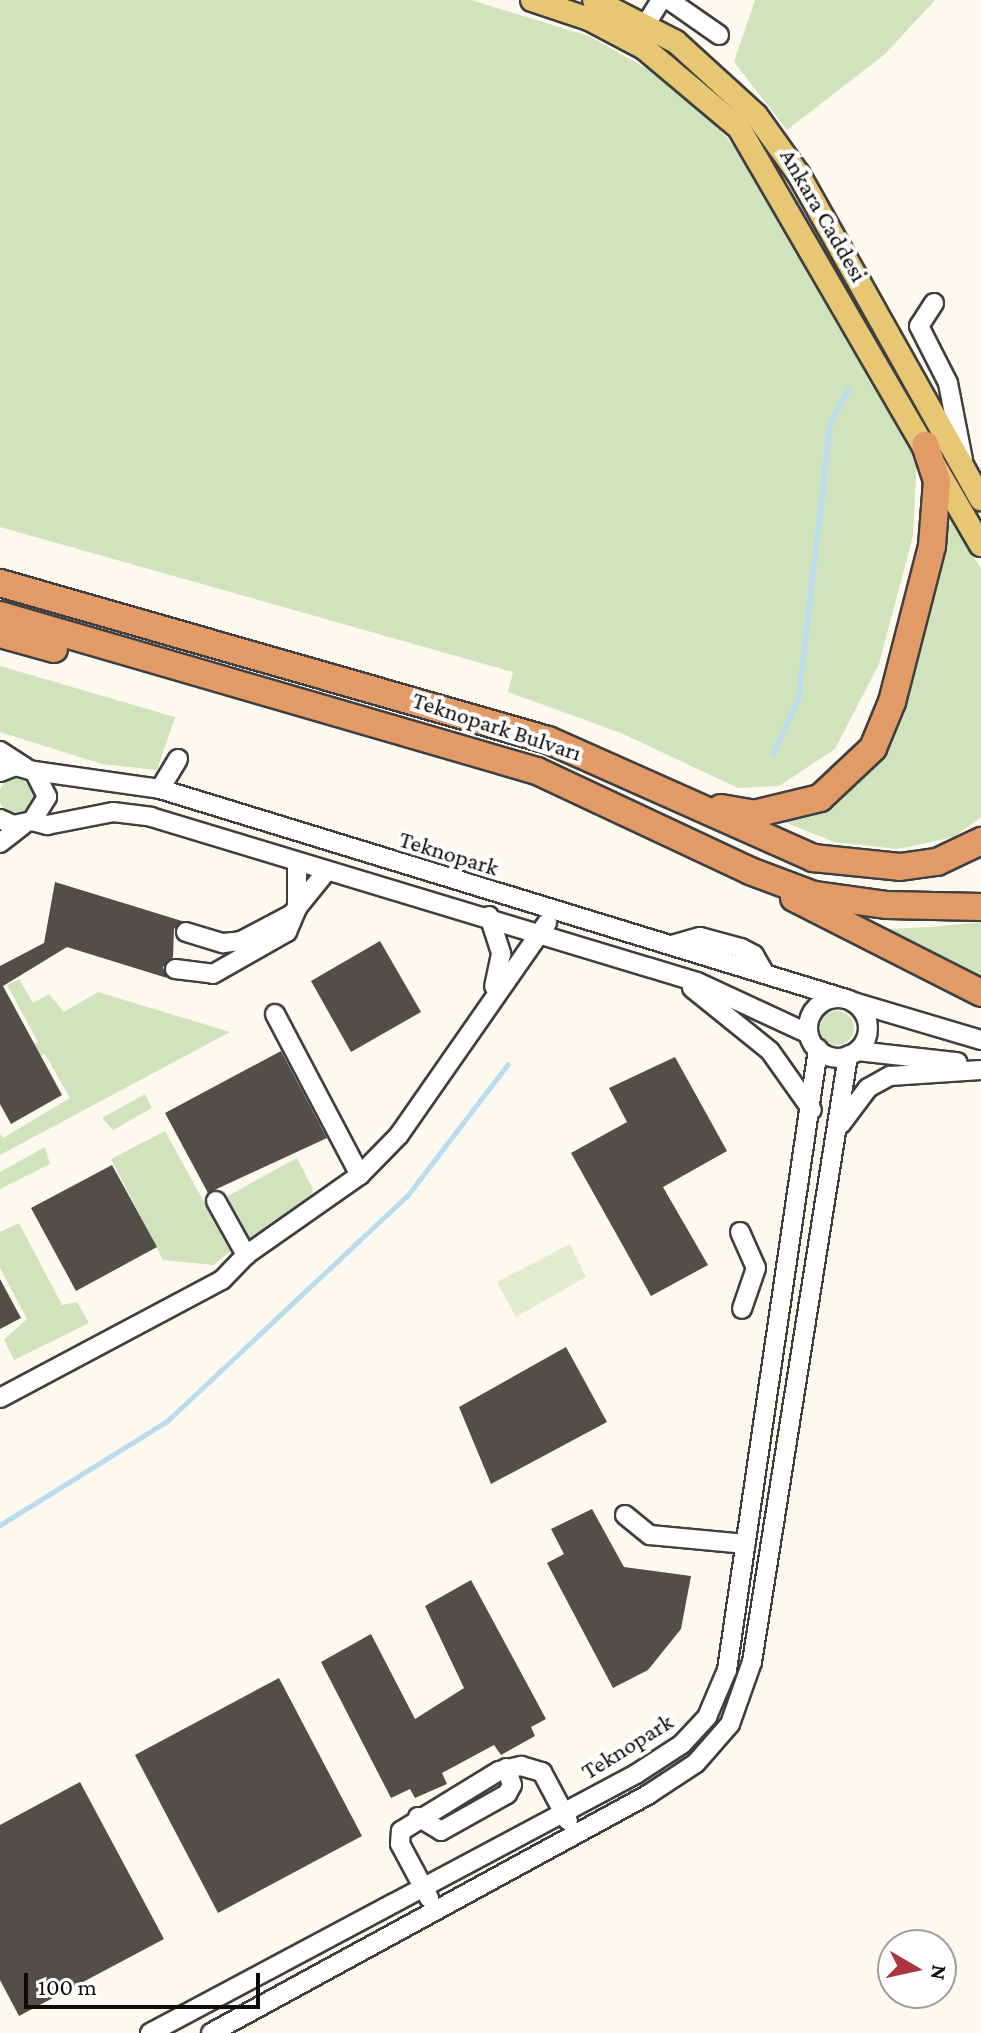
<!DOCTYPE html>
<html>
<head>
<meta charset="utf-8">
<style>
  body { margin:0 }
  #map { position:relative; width:981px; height:2033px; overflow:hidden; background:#fdf9ee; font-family:"Crimson Pro",serif }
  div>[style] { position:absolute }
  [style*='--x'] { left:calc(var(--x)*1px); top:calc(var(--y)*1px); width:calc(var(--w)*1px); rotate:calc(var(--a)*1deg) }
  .green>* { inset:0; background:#d1e3bc }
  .round { border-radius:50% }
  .pitch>* { inset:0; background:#e2ebcd }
  .stream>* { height:5px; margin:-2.5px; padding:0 2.5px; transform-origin:2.5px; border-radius:2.5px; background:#b9dcee }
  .building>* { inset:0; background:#544e4a }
  .roads { filter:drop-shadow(2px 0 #3f3f3f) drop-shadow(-2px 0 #3f3f3f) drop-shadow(0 2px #3f3f3f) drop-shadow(0 -2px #3f3f3f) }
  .minor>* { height:18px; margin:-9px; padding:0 9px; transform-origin:9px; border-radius:9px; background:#fff }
  .minor>.ring { margin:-9px; padding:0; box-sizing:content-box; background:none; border:18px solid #fff; border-radius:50% }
  .major>* { height:22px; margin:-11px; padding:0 11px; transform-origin:11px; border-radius:11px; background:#e7c774 }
  .highway>* { height:26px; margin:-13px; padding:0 13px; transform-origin:13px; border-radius:13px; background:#e29b67 }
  span { translate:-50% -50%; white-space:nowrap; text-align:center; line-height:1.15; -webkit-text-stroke:8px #fff; paint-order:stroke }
  .street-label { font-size:24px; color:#0c0c0c }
  .north { position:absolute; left:877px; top:1929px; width:80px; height:80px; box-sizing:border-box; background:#fff; border:2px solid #9e9e9e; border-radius:50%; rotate:99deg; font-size:22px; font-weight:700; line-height:32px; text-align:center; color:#0c0c0c }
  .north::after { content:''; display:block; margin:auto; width:28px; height:36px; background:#ab3640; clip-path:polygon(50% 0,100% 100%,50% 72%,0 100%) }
  .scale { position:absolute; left:24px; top:1973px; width:236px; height:36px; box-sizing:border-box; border:4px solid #0c0c0c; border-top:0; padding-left:10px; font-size:24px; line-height:28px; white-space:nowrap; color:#0c0c0c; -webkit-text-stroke:6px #fff; paint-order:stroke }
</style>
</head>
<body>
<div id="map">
  <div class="green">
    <div style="clip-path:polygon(0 0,471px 0,589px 36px,651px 71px,703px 111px,748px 162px,917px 458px,913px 536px,879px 664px,835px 749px,779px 786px,738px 788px,621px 733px,508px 692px,513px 672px,0 527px)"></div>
    <div style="clip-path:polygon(755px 0,935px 0,885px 54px,787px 130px,734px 62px)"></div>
    <div style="clip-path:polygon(949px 515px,981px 569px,981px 817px,954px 837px,898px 849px,834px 842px,782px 821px,844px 794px,888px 744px)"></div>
    <div style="clip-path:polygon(0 666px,175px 717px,157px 770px,102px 764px,0 732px)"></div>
    <div class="round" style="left:-1px;top:778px;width:36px;height:36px"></div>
    <div style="clip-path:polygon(981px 922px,981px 986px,868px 930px,932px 927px)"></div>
    <div style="clip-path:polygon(19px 979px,33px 1003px,49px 994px,64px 1012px,98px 992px,230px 1032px,0 1155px,0 1133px,3px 1138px,70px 1098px,45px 1054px,32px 1060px,26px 1049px,38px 1042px,7px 985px)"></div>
    <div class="round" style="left:820px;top:1011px;width:34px;height:34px"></div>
    <div style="clip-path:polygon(145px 1094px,152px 1108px,113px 1130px,102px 1118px)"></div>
    <div style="clip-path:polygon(165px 1131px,231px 1251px,213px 1265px,163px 1260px,111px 1159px)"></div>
    <div style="clip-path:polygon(45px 1147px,50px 1164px,0 1189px,0 1172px)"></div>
    <div style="clip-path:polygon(297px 1158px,313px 1189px,309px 1203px,246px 1240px,226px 1197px)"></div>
    <div style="clip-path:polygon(19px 1223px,62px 1305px,77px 1302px,89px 1323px,14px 1360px,4px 1340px,27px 1319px,0 1268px,0 1232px)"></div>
  </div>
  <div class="pitch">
    <div style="clip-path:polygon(570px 1244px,586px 1277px,516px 1317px,497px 1282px)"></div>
  </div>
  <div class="stream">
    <div style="--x:773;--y:753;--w:60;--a:-65.2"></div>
    <div style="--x:798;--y:699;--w:279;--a:-83.4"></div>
    <div style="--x:830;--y:422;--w:38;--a:-61"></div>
    <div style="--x:0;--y:1525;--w:197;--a:-31.9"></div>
    <div style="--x:167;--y:1421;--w:329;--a:-43.2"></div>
    <div style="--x:407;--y:1196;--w:166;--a:-52.6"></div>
  </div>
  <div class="building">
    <div style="clip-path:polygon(55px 882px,182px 921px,174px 929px,173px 957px,163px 967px,167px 978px,67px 947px,3px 986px,62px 1095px,11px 1124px,0 1104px,0 966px,44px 943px)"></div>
    <div style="clip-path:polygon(380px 941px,421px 1012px,351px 1052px,311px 981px)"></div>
    <div style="clip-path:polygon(281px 1051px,327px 1138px,208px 1193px,165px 1113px)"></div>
    <div style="clip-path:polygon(675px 1057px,727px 1151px,663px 1187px,708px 1265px,651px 1296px,571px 1153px,627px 1122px,609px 1088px)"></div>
    <div style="clip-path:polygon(112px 1165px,157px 1247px,76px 1291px,31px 1208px)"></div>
    <div style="clip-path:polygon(0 1279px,21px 1318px,0 1329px)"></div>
    <div style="clip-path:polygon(566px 1347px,607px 1422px,491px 1484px,459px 1407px)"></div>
    <div style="clip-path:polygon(592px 1509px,624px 1567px,691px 1576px,681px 1629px,648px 1670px,613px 1688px,547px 1563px,564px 1554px,551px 1529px)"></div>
    <div style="clip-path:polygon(471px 1580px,546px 1719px,531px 1727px,535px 1736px,501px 1755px,494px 1745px,442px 1773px,447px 1784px,415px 1798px,410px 1789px,391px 1798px,321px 1662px,371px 1634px,415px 1719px,464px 1688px,425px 1606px)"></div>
    <div style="clip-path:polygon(279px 1678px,362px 1836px,218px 1913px,135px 1755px)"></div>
    <div style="clip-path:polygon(80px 1782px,164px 1939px,19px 2016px,0 1980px,0 1825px)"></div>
  </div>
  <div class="roads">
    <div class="minor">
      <div style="--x:669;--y:0;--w:61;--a:35"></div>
      <div style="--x:646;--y:24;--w:28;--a:-58"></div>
      <div style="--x:934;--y:303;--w:27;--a:123"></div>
      <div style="--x:919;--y:326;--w:64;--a:63"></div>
      <div style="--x:948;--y:383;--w:78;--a:79"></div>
      <div style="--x:0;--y:751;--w:30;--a:33"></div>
      <div style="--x:34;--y:771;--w:127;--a:8.1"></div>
      <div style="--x:160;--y:789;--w:717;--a:17.02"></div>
      <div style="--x:0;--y:772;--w:17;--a:-21"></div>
      <div style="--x:16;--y:766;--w:19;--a:16"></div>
      <div style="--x:34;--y:771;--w:29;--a:63"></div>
      <div style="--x:47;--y:797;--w:28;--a:122"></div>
      <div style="--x:32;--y:821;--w:19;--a:168"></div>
      <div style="--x:13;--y:825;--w:14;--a:-155"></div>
      <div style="--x:160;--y:789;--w:35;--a:-59"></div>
      <div style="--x:32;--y:821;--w:16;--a:15"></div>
      <div style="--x:47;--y:825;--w:67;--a:-11.1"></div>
      <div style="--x:113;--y:812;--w:38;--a:7"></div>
      <div style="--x:151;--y:817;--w:570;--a:16.81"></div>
      <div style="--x:697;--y:982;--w:123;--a:24.9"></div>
      <div style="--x:0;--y:843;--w:29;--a:-38"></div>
      <div style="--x:489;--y:916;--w:40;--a:72"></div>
      <div style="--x:501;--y:954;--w:33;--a:102"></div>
      <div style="--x:186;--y:932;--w:39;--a:17"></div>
      <div style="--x:223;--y:943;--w:18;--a:-6"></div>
      <div style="--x:241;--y:941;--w:58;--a:-27.9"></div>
      <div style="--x:292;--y:914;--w:54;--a:-51"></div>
      <div style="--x:672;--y:945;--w:29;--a:-16"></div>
      <div style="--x:700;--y:937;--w:42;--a:15"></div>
      <div style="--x:741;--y:948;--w:15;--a:28"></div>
      <div style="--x:754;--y:955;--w:22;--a:60"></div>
      <div style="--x:175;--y:969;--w:38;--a:7"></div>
      <div style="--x:213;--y:974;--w:85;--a:-29.6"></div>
      <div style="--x:287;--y:932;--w:25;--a:-67"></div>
      <div style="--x:297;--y:909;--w:46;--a:-90"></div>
      <div style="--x:692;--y:988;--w:100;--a:38.9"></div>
      <div style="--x:770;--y:1051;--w:72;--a:54.6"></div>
      <div class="ring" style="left:808px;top:998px;width:42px;height:42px"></div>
      <div style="--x:853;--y:1002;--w:134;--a:16.5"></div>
      <div style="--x:275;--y:1014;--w:182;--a:62.2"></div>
      <div style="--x:857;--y:1051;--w:101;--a:6.3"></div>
      <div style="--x:841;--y:1124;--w:45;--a:-53.1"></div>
      <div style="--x:868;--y:1088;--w:25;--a:-29"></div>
      <div style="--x:890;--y:1076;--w:91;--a:-3.8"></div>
      <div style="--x:216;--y:1201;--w:62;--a:60.9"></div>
      <div style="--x:740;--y:1232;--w:39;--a:66"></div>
      <div style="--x:756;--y:1268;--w:43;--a:108.9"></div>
      <div style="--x:0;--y:1398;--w:251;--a:-28"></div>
      <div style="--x:222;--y:1280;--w:35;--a:-46"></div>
      <div style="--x:246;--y:1255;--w:139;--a:-35.1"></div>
      <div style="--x:360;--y:1175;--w:56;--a:-45.7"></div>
      <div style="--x:399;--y:1135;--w:259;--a:-55.1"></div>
      <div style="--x:625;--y:1515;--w:32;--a:39"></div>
      <div style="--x:650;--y:1535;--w:96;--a:5.4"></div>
      <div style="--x:418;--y:1817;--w:27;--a:31"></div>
      <div style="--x:441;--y:1831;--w:76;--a:-29.3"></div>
      <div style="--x:507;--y:1794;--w:10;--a:-61"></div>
      <div style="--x:512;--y:1785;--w:18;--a:-109"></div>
      <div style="--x:429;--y:1898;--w:61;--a:-118.2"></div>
      <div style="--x:400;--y:1844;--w:13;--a:-86"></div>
      <div style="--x:401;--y:1831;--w:115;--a:-31.5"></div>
      <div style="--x:499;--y:1771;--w:23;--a:-13"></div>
      <div style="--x:521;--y:1766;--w:22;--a:16"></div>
      <div style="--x:542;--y:1772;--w:55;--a:62"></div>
      <div style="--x:150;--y:2033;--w:551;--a:-28.05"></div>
      <div style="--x:636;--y:1774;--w:55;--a:-33.1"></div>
      <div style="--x:682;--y:1744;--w:37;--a:-47"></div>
      <div style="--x:707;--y:1717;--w:51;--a:-66.9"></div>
      <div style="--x:727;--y:1670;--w:628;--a:-81.66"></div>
      <div style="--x:211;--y:2033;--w:499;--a:-28.6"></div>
      <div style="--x:649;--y:1794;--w:56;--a:-33.4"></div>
      <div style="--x:696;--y:1763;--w:52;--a:-48.9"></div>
      <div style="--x:730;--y:1724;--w:66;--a:-70.5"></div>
      <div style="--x:752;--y:1662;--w:614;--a:-81"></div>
    </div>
    <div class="major">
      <div style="--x:532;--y:0;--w:60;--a:18.4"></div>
      <div style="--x:589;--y:19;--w:62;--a:27.8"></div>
      <div style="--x:644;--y:48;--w:124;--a:40.1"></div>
      <div style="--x:739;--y:128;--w:482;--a:59.9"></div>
      <div style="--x:594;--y:0;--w:92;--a:27.1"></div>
      <div style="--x:676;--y:42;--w:108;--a:42.4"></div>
      <div style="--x:756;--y:115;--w:74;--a:54.4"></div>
      <div style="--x:799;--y:175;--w:372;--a:60.7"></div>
    </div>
    <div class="highway">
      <div style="--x:0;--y:583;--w:570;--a:15.99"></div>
      <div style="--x:548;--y:740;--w:290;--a:24"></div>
      <div style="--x:813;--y:858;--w:87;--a:5.9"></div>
      <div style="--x:900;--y:867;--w:37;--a:-8"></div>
      <div style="--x:937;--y:862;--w:49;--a:-25.5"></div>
      <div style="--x:0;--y:615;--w:559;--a:16.2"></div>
      <div style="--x:537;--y:771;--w:235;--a:25.1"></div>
      <div style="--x:750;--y:871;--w:68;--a:20.6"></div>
      <div style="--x:814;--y:895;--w:74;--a:7.8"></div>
      <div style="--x:887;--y:905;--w:94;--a:1.2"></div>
      <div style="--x:0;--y:634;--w:56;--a:15.5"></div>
      <div style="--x:721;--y:808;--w:34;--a:10"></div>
      <div style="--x:754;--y:814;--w:68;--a:-13.6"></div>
      <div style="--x:820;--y:798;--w:73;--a:-43.3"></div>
      <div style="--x:873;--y:748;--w:50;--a:-67.6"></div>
      <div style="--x:892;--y:702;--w:161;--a:-75.6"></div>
      <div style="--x:932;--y:546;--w:65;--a:-85.6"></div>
      <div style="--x:937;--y:481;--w:38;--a:-108"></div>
      <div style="--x:794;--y:898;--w:210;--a:26.9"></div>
    </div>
  </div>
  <div class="street-label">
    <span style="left:824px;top:215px;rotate:60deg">Ankara Caddesi</span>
    <span style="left:497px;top:726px;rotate:18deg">Teknopark Bulvarı</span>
    <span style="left:449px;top:853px;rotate:17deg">Teknopark</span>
    <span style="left:627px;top:1746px;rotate:-32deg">Teknopark</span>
  </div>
  <div class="north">N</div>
  <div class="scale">100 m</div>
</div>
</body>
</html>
